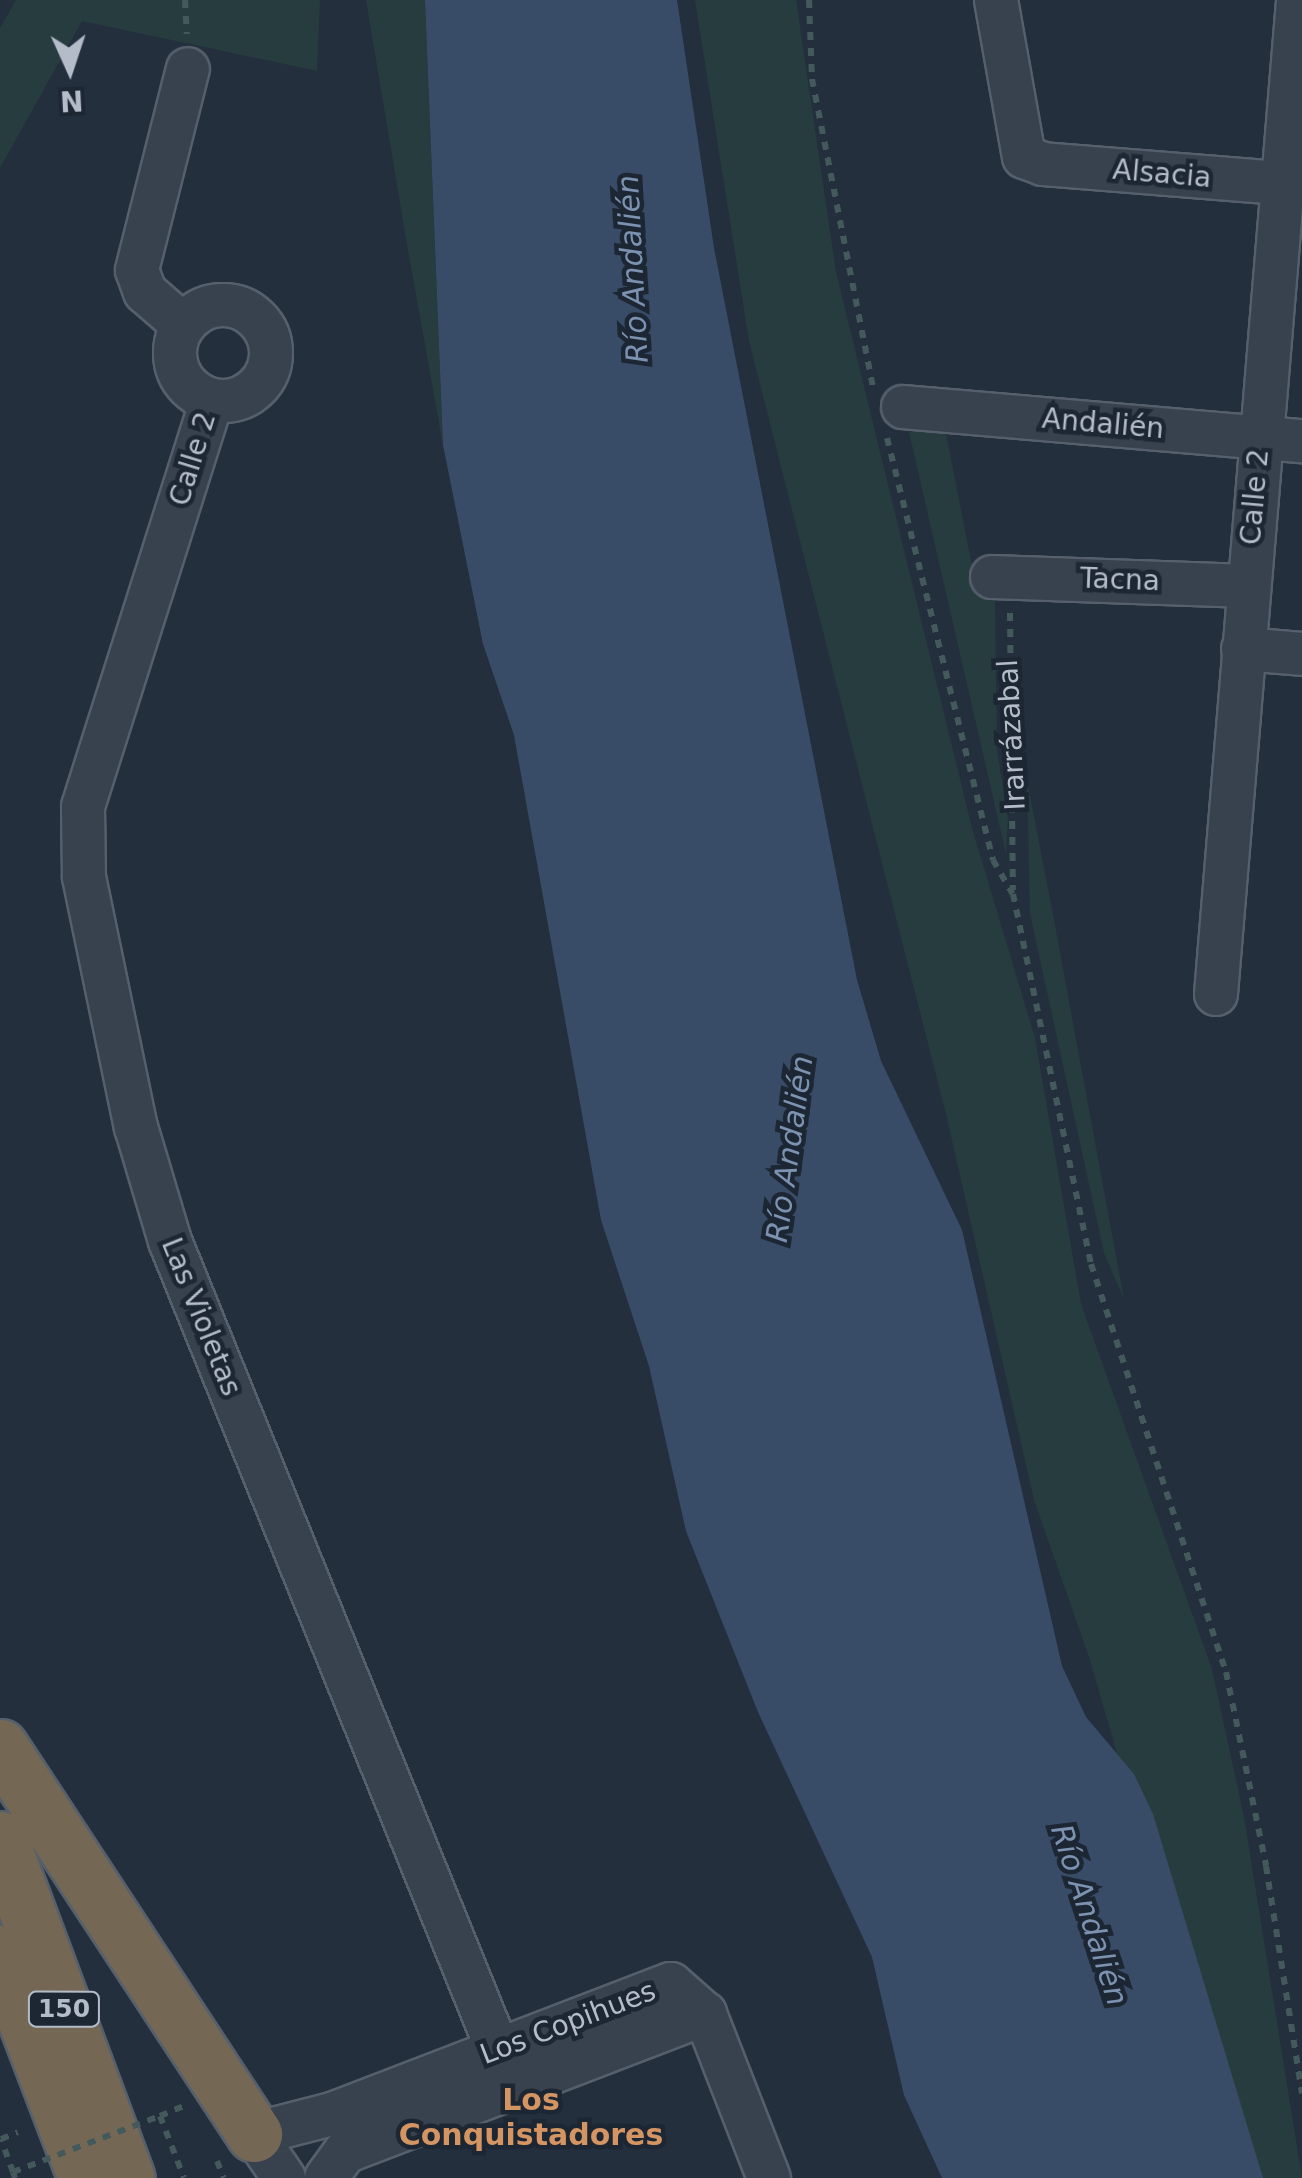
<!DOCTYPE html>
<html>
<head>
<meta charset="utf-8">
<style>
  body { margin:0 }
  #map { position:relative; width:1302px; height:2178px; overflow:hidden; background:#242f3e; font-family:"DejaVu Sans",sans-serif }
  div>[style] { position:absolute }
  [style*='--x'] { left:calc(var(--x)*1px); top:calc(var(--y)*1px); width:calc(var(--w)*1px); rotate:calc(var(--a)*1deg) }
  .green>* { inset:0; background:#263c3f }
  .water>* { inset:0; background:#394c67 }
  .path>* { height:6px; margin-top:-3px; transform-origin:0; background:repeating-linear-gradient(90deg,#44595c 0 8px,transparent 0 16px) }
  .roads { filter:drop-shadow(2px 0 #565f6c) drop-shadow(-2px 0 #565f6c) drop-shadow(0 2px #565f6c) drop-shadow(0 -2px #565f6c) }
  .minor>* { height:42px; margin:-21px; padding:0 21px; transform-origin:21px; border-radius:21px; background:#38414e }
  .minor>.ring { margin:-21px; padding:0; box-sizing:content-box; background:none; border:42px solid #38414e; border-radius:50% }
  .highway>* { height:55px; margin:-27.5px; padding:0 27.5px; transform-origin:27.5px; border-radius:27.5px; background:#746855 }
  .path-bridge>* { height:6px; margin-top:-3px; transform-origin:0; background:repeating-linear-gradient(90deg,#44595c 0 8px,transparent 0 16px) }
  span { translate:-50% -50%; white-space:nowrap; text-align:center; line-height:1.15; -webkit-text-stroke:9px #1d2633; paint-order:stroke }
  .shield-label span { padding:2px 8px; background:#1d2633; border:2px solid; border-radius:8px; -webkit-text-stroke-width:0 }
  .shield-label { font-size:25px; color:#b4bcc9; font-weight:700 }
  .street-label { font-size:28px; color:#b4bcc9 }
  .water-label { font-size:30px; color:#7c92b1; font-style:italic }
  .neighbourhood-label { font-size:30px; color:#d59563; font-weight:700 }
  .north { position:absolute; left:20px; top:20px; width:100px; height:100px; -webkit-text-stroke:8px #1d2633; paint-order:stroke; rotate:177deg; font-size:28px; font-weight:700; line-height:40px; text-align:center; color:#b4bcc9 }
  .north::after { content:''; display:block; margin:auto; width:35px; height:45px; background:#b4bcc9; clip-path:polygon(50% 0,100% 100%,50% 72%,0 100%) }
</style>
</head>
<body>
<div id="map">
  <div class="green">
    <div style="clip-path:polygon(16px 0,320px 0,317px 71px,82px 21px,0 168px,0 28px)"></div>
    <div style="clip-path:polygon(366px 0,425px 0,443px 445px,407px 245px)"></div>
    <div style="clip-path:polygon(695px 0,796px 0,836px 272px,972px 828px,1035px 1038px,1081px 1304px,1212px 1669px,1244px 1817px,1302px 2178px,1240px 2178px,1090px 1660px,1034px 1500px,946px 1114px,749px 341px)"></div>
    <div style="clip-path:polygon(923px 427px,945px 428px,971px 561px,977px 580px,995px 597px,997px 750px,1008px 818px,1006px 854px,909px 432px)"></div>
    <div style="clip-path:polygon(1027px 780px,1054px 920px,1124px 1299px,1104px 1253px,1030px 914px)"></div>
  </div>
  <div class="water">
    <div style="clip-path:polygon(425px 0,677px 0,714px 248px,857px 980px,881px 1061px,962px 1230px,1062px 1666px,1086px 1717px,1134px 1774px,1153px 1814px,1263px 2178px,942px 2178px,904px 2095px,872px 1957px,758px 1712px,686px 1531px,649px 1366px,601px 1220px,514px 735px,483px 644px,443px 445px)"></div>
  </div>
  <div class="path">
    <div style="--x:185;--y:0;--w:34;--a:87"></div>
    <div style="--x:809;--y:0;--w:79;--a:87.8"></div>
    <div style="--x:812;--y:79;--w:314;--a:78.8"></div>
    <div style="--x:887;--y:438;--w:435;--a:75.9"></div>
    <div style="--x:993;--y:860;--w:39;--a:60"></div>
    <div style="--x:1013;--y:894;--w:378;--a:78.1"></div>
    <div style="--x:1091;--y:1264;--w:430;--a:71.7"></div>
    <div style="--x:1226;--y:1672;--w:198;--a:78.3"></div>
    <div style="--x:1266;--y:1866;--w:230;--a:81"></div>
    <div style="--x:1010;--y:613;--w:277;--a:89.4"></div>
    <div style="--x:160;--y:2116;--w:25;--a:-23"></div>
    <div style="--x:217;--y:2161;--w:18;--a:68"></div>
    <div style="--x:13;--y:2172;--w:35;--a:-110"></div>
    <div style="--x:1;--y:2139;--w:18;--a:-22"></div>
  </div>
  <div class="roads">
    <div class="minor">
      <div style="--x:996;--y:0;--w:159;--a:79.9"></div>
      <div style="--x:1024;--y:157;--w:20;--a:20"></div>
      <div style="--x:1043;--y:164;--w:260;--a:4.6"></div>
      <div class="ring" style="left:175px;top:305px;width:54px;height:54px"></div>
      <div style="--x:183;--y:325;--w:50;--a:-139"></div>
      <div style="--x:145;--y:292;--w:23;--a:-110"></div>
      <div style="--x:137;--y:270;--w:207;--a:-75.8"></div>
      <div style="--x:212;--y:400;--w:427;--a:107.6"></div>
      <div style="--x:83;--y:807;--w:70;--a:89.2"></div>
      <div style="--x:84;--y:877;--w:255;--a:78.3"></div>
      <div style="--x:136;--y:1127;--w:119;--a:73.4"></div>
      <div style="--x:170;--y:1241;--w:911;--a:67.94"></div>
      <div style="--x:903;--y:407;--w:400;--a:4.9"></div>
      <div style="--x:992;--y:577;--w:256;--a:2"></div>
      <div style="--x:1243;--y:649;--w:59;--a:4.8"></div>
      <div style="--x:1216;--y:994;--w:997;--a:-85.28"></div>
      <div style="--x:284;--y:2178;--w:53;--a:-124.3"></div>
      <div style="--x:254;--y:2134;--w:81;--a:-14.4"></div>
      <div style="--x:332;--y:2114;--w:363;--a:-21"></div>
      <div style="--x:671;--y:1984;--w:45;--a:41.4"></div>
      <div style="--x:705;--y:2014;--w:176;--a:68.7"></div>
      <div style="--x:326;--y:2178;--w:32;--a:-54"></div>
      <div style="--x:345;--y:2152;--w:386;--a:-21"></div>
    </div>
    <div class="highway">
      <div style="--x:0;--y:1747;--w:463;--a:56.7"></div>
      <div style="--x:0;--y:1839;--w:362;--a:69.5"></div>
      <div style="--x:0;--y:1953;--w:241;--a:69.1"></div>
    </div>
  </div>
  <div class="path-bridge">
    <div style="--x:15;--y:2178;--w:6;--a:-108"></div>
    <div style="--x:13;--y:2172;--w:157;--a:-20.9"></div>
    <div style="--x:160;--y:2116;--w:66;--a:68.8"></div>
  </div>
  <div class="shield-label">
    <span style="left:64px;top:2009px">150</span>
  </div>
  <div class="street-label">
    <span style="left:1162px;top:174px;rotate:5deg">Alsacia</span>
    <span style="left:1103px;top:424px;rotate:5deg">Andalién</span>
    <span style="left:193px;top:459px;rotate:-73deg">Calle 2</span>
    <span style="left:1255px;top:497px;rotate:-85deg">Calle 2</span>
    <span style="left:1120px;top:580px;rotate:2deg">Tacna</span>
    <span style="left:1012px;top:735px;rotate:-93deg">Irarrázabal</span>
    <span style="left:201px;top:1317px;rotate:68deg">Las Violetas</span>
    <span style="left:568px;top:2023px;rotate:-21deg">Los Copihues</span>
  </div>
  <div class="water-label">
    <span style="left:633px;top:269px;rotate:-93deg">Río Andalién</span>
    <span style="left:790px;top:1149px;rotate:-82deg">Río Andalién</span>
    <span style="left:1089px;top:1915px;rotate:72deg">Río Andalién</span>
  </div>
  <div class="neighbourhood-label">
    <span style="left:531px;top:2117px">Los<br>Conquistadores</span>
  </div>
  <div class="north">N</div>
</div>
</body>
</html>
